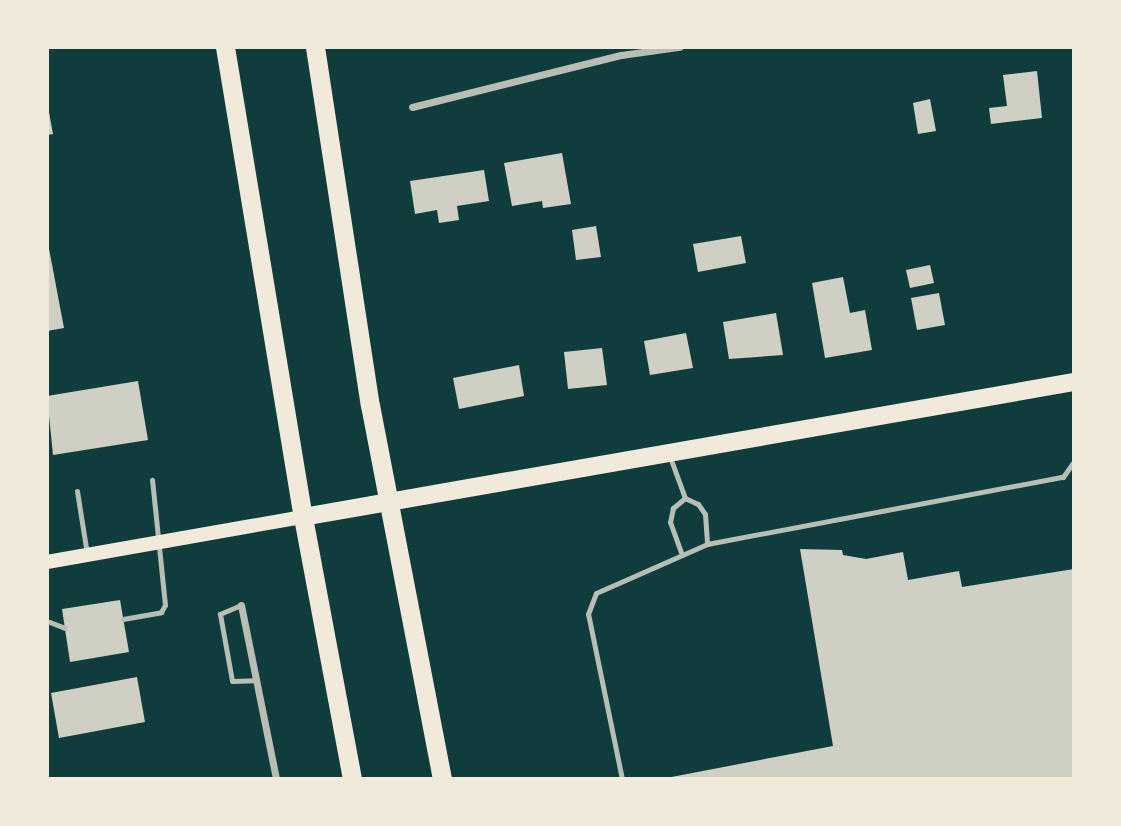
<!DOCTYPE html>
<html>
<head>
<meta charset="utf-8">
<style>
  body { margin:0 }
  #map { position:relative; width:1121px; height:826px; overflow:hidden; background:#0f3d3e; font-family:Commissioner,sans-serif }
  div>[style] { position:absolute }
  [style*='--x'] { left:calc(var(--x)*1px); top:calc(var(--y)*1px); width:calc(var(--w)*1px); rotate:calc(var(--a)*1deg) }
  .building>* { inset:0; background:#cfcfc3 }
  .service>* { height:5px; margin:-2.5px; padding:0 2.5px; transform-origin:2.5px; border-radius:2.5px; background:#b8beb3 }
  .minor>* { height:7px; margin:-3.5px; padding:0 3.5px; transform-origin:3.5px; border-radius:3.5px; background:#b8beb3 }
  .secondary>* { height:14px; margin:-7px; padding:0 7px; transform-origin:7px; border-radius:7px; background:#f1e9da }
  .primary>* { height:18px; margin:-9px; padding:0 9px; transform-origin:9px; border-radius:9px; background:#f1e9da }
  .trunk>* { height:19px; margin:-9.5px; padding:0 9.5px; transform-origin:9.5px; border-radius:9.5px; background:#f1e9da }
  span { translate:-50% -50%; white-space:nowrap; text-align:center; line-height:1.15; -webkit-text-stroke:5px #f1e9da; paint-order:stroke }
  .frame { position:absolute; inset:0; border:49px solid #f1e9da; pointer-events:none }
</style>
</head>
<body>
<div id="map">
  <div class="building">
    <div style="clip-path:polygon(1037px 71px,1042px 118px,991px 124px,989px 108px,1007px 106px,1003px 75px)"></div>
    <div style="clip-path:polygon(930px 99px,936px 131px,918px 134px,913px 103px)"></div>
    <div style="clip-path:polygon(47px 101px,53px 134px,47px 135px)"></div>
    <div style="clip-path:polygon(562px 153px,571px 204px,543px 208px,542px 201px,512px 206px,504px 163px)"></div>
    <div style="clip-path:polygon(484px 170px,489px 201px,457px 206px,459px 220px,439px 223px,437px 210px,415px 214px,410px 181px)"></div>
    <div style="clip-path:polygon(596px 226px,601px 257px,576px 260px,572px 230px)"></div>
    <div style="clip-path:polygon(741px 236px,746px 263px,698px 272px,693px 244px)"></div>
    <div style="clip-path:polygon(47px 238px,64px 328px,47px 331px)"></div>
    <div style="clip-path:polygon(930px 265px,934px 283px,910px 288px,906px 270px)"></div>
    <div style="clip-path:polygon(843px 277px,850px 313px,865px 310px,872px 350px,825px 358px,812px 283px)"></div>
    <div style="clip-path:polygon(939px 293px,945px 325px,917px 330px,911px 298px)"></div>
    <div style="clip-path:polygon(776px 313px,783px 355px,729px 359px,723px 322px)"></div>
    <div style="clip-path:polygon(686px 333px,693px 368px,650px 375px,644px 341px)"></div>
    <div style="clip-path:polygon(602px 348px,607px 385px,568px 389px,564px 352px)"></div>
    <div style="clip-path:polygon(519px 365px,524px 396px,459px 409px,453px 378px)"></div>
    <div style="clip-path:polygon(138px 381px,148px 440px,53px 455px,47px 396px)"></div>
    <div style="clip-path:polygon(800px 549px,842px 550px,843px 555px,866px 559px,903px 552px,908px 580px,959px 571px,962px 587px,1074px 569px,1074px 779px,661px 779px,833px 746px)"></div>
    <div style="clip-path:polygon(120px 600px,129px 652px,70px 662px,62px 609px)"></div>
    <div style="clip-path:polygon(137px 677px,145px 722px,59px 738px,51px 693px)"></div>
  </div>
  <div class="service">
    <div style="--x:670;--y:457;--w:44;--a:69.9"></div>
    <div style="--x:685;--y:498;--w:16;--a:140"></div>
    <div style="--x:673;--y:508;--w:14;--a:102"></div>
    <div style="--x:670;--y:522;--w:32;--a:70"></div>
    <div style="--x:77;--y:491;--w:64;--a:81"></div>
    <div style="--x:685;--y:498;--w:14;--a:25"></div>
    <div style="--x:698;--y:504;--w:12;--a:55"></div>
    <div style="--x:705;--y:514;--w:30;--a:86"></div>
    <div style="--x:241;--y:605;--w:23;--a:157"></div>
    <div style="--x:220;--y:614;--w:68;--a:79.8"></div>
    <div style="--x:232;--y:681;--w:24;--a:-2"></div>
    <div style="--x:123;--y:619;--w:39;--a:-10"></div>
    <div style="--x:161;--y:612;--w:8;--a:-60"></div>
    <div style="--x:165;--y:605;--w:126;--a:-95.9"></div>
    <div style="--x:47;--y:621;--w:19;--a:21"></div>
    <div style="--x:622;--y:779;--w:168;--a:-101.6"></div>
    <div style="--x:588;--y:614;--w:22;--a:-69"></div>
    <div style="--x:596;--y:593;--w:121;--a:-23.8"></div>
    <div style="--x:707;--y:544;--w:362;--a:-10.7"></div>
    <div style="--x:1063;--y:477;--w:19;--a:-55"></div>
  </div>
  <div class="minor">
    <div style="--x:412;--y:107;--w:215;--a:-14"></div>
    <div style="--x:621;--y:55;--w:59;--a:-7.9"></div>
    <div style="--x:241;--y:605;--w:177;--a:78.6"></div>
  </div>
  <div class="secondary">
    <div style="--x:47;--y:562;--w:260;--a:-10"></div>
  </div>
  <div class="primary">
    <div style="--x:303;--y:517;--w:783;--a:-9.93"></div>
  </div>
  <div class="trunk">
    <div style="--x:225;--y:47;--w:476;--a:80.6"></div>
    <div style="--x:303;--y:517;--w:267;--a:79.4"></div>
    <div style="--x:315;--y:47;--w:362;--a:81.3"></div>
    <div style="--x:370;--y:405;--w:381;--a:79.1"></div>
  </div>
  <div class="frame"></div>
</div>
</body>
</html>
